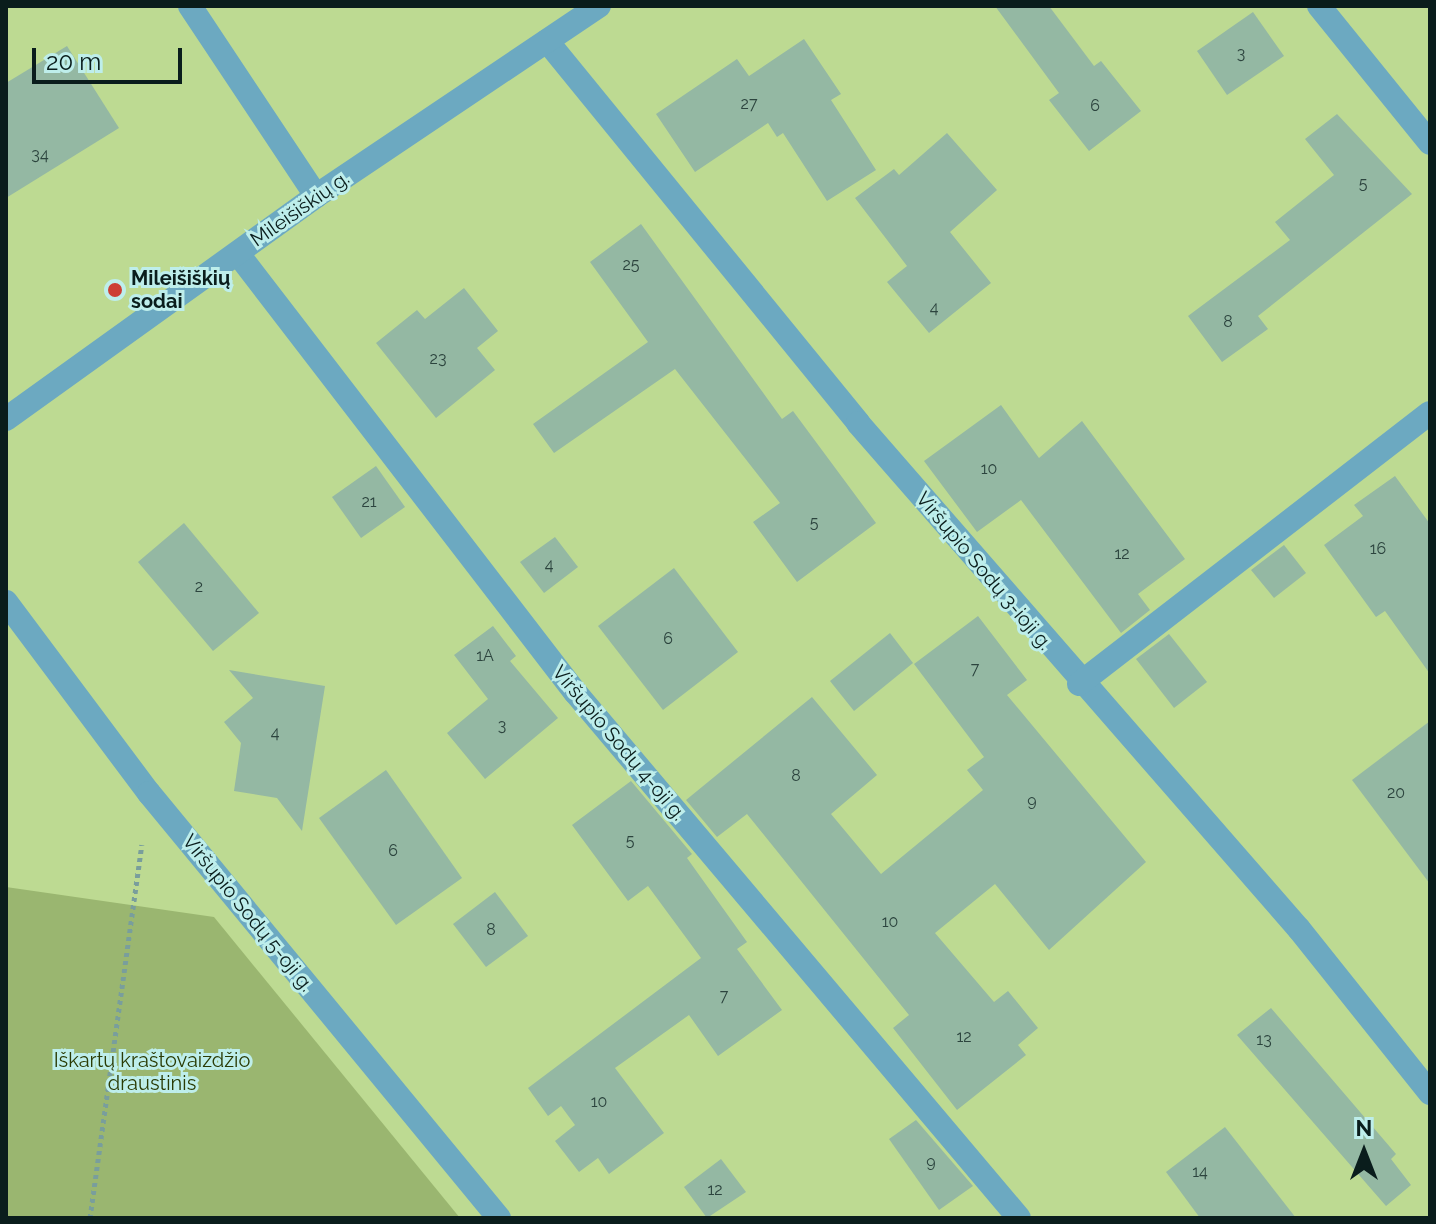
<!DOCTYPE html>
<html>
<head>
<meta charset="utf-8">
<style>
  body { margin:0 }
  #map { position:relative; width:1436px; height:1224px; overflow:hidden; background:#beeeeb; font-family:Raleway,sans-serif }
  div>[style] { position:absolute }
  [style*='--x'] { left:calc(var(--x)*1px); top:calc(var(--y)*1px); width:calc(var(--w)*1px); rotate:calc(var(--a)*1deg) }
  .green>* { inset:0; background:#bdda92 }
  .forest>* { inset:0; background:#9ab670 }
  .building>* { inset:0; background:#94b8a3 }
  .path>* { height:5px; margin-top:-2.5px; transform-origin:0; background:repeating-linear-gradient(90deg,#799e9c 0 4px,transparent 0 8px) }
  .minor>* { height:24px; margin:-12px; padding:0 12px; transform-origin:12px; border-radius:12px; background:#6ca9c1 }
  .dots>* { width:22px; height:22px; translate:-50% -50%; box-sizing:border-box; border:4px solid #beeeeb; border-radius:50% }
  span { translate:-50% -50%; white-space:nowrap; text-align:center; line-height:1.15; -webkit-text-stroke:6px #beeeeb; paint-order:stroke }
  .number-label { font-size:16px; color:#2c443e }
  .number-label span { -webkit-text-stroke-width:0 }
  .street-label { font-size:20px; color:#0a1d1c }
  .poi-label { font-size:20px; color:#0a1d1c; font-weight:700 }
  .left { translate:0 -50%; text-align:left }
  .park-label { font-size:20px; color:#2a3b05 }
  .frame { position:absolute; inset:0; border:8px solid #0a1d1c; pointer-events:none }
  .north { position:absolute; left:1324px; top:1112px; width:80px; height:80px; -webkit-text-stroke:6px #beeeeb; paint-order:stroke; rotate:0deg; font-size:22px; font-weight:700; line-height:32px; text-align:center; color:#0a1d1c }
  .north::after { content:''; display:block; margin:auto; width:28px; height:36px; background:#0a1d1c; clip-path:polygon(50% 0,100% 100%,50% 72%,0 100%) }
  .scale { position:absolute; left:32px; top:48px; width:150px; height:36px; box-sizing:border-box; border:4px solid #0a1d1c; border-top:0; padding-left:10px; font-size:24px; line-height:28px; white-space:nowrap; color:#0a1d1c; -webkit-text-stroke:6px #beeeeb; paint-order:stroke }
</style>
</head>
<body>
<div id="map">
  <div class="green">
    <div style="clip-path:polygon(6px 6px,1430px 6px,1430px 1218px,6px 1218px)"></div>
  </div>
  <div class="forest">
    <div style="clip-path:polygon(6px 887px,214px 917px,460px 1218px,6px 1218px)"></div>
  </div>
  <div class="building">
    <div style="clip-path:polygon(995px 6px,1049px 6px,1094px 66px,1101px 61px,1141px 111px,1089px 151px,1049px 100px,1059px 93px)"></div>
    <div style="clip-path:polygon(1253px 12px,1284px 56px,1227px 95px,1197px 51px)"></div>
    <div style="clip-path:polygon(804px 39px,841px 94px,831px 100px,876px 170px,827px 201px,783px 133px,777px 137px,768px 123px,695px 172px,656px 114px,737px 59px,749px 76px)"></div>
    <div style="clip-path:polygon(67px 46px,119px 128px,6px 198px,6px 83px)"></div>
    <div style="clip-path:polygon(1337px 114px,1412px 194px,1258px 316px,1268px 329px,1222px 362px,1188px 316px,1290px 240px,1275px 222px,1334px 175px,1305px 139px)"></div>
    <div style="clip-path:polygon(947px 133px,997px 190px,950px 232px,991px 283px,929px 333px,887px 282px,907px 266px,855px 198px,894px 169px,899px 175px)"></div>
    <div style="clip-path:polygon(641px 224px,782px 419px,793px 411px,876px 523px,797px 582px,753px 522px,780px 503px,675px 369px,554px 453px,533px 424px,648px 342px,590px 262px)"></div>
    <div style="clip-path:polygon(464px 288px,498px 331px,477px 348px,495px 370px,436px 418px,376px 343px,417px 310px,425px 319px)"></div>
    <div style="clip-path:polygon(1001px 405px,1039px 458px,1082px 421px,1185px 559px,1138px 594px,1150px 610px,1121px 633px,1021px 500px,977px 532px,924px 461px)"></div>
    <div style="clip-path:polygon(376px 466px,405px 507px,361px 538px,332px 497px)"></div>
    <div style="clip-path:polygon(1395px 476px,1430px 524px,1430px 674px,1385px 611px,1376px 617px,1324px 545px,1363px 516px,1354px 505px)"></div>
    <div style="clip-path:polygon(184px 523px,259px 613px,213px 651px,138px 562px)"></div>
    <div style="clip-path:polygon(555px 537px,578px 567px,544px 593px,520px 562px)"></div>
    <div style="clip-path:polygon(1284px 545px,1306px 573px,1274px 598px,1251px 570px)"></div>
    <div style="clip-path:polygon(674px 568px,738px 652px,663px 710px,598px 626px)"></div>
    <div style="clip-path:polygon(978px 616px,1027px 680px,1007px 695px,1146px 862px,1049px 950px,995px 884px,935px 933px,994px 1002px,1008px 991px,1038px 1028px,1018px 1045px,1026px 1055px,957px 1110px,893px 1028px,909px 1015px,747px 814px,717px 837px,686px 800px,812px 697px,877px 775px,831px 814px,881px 874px,983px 790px,967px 770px,984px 757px,914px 664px)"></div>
    <div style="clip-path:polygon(493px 626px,516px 656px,510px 661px,558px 718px,485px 779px,447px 733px,488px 699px,454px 655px)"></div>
    <div style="clip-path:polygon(890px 633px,913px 663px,854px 711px,830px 681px)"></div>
    <div style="clip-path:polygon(1169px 634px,1207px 682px,1174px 708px,1136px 659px)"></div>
    <div style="clip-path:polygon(229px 670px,325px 686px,302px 831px,277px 798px,234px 791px,241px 743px,224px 722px,253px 698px)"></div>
    <div style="clip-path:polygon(1430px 721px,1430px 884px,1352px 780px)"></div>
    <div style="clip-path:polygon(386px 770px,462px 878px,396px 925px,319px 818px)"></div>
    <div style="clip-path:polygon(631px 781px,692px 854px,687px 858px,747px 942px,737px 949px,782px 1010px,718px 1056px,689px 1015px,615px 1068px,664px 1133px,609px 1174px,598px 1158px,579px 1172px,555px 1141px,575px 1125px,561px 1106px,548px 1116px,528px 1088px,701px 958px,648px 886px,628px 901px,572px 825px)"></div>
    <div style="clip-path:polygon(495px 892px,528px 936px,486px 967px,453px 924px)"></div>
    <div style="clip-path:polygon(1271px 1008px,1396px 1154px,1391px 1159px,1411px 1185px,1386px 1206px,1237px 1035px)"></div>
    <div style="clip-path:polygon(916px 1120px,973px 1186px,939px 1210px,889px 1139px)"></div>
    <div style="clip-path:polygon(1225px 1127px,1296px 1218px,1200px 1218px,1166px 1172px)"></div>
    <div style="clip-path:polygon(721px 1159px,746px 1192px,707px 1218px,684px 1187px)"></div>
  </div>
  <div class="path">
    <div style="--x:90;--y:1218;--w:377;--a:-82.1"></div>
  </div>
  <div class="minor">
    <div style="--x:190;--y:6;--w:228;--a:56.4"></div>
    <div style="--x:1319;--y:6;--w:176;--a:51"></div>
    <div style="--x:547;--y:41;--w:493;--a:50.8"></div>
    <div style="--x:858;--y:423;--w:671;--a:48.93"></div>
    <div style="--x:1299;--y:929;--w:210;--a:51.4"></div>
    <div style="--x:238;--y:254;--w:553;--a:52.43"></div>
    <div style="--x:575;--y:692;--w:688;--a:49.83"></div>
    <div style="--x:6;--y:419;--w:382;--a:-35.7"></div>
    <div style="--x:316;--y:196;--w:341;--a:-33.9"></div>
    <div style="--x:6;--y:602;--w:239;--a:53.2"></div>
    <div style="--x:149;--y:793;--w:551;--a:50.53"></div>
    <div style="--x:1079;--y:684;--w:443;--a:-37.7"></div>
  </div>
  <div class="dots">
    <div style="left:115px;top:290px;background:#cd3f35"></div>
  </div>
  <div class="number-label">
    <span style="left:1241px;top:54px">3</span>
    <span style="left:749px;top:104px">27</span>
    <span style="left:1095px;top:106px">6</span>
    <span style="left:40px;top:155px">34</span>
    <span style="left:1363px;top:184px">5</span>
    <span style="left:631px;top:265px">25</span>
    <span style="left:934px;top:308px">4</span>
    <span style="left:1228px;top:322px">8</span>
    <span style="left:438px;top:359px">23</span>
    <span style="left:989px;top:469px">10</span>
    <span style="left:369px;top:502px">21</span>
    <span style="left:814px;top:523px">5</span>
    <span style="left:1378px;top:549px">16</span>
    <span style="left:1122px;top:554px">12</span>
    <span style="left:549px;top:565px">4</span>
    <span style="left:199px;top:587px">2</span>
    <span style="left:668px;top:639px">6</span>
    <span style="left:485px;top:656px">1A</span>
    <span style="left:975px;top:669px">7</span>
    <span style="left:502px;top:726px">3</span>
    <span style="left:275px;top:733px">4</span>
    <span style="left:796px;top:776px">8</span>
    <span style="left:1396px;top:793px">20</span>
    <span style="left:1032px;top:801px">9</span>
    <span style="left:630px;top:841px">5</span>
    <span style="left:393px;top:851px">6</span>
    <span style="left:890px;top:922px">10</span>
    <span style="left:491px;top:930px">8</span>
    <span style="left:724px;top:996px">7</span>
    <span style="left:964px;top:1037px">12</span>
    <span style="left:1264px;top:1040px">13</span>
    <span style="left:599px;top:1102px">10</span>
    <span style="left:931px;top:1162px">9</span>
    <span style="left:1200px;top:1172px">14</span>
    <span style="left:715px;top:1190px">12</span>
  </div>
  <div class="street-label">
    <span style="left:300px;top:209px;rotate:-35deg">Mileišiškių g.</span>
    <span style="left:984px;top:571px;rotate:50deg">Viršupio Sodų 3-ioji g.</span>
    <span style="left:619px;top:743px;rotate:50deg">Viršupio Sodų 4-oji g.</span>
    <span style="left:248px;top:913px;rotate:51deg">Viršupio Sodų 5-oji g.</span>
  </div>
  <div class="poi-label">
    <span class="left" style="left:131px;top:290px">Mileišiškių<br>sodai</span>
  </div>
  <div class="park-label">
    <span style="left:152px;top:1072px">Iškartų kraštovaizdžio<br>draustinis</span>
  </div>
  <div class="frame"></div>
  <div class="north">N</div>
  <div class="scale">20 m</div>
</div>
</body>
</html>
